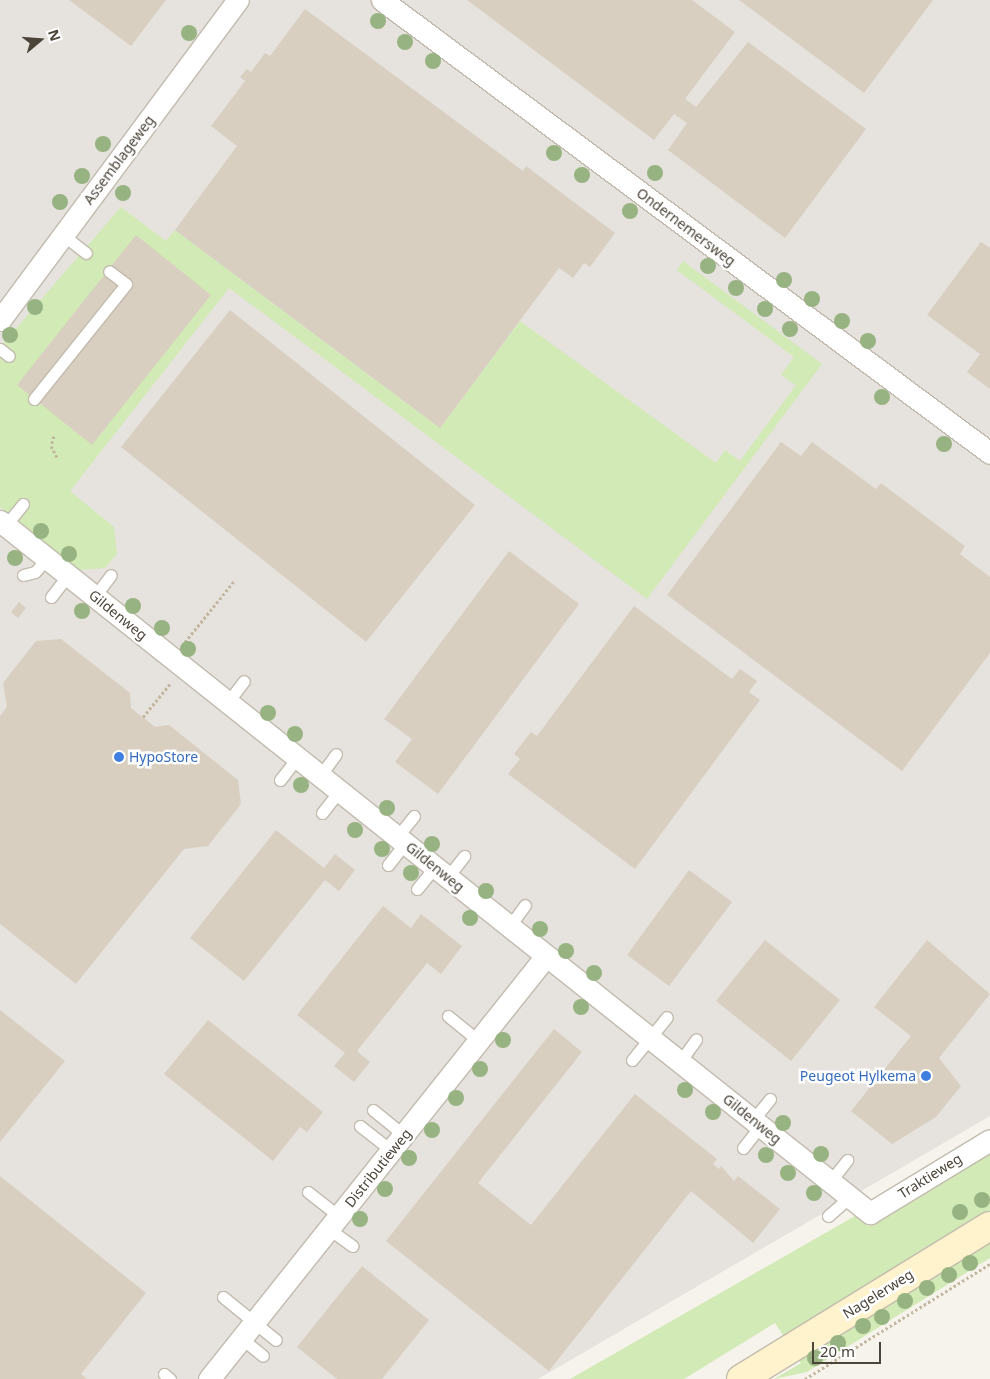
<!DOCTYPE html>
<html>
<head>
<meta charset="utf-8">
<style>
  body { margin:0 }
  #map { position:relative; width:990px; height:1379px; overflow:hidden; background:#f6f3ec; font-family:"Noto Sans",sans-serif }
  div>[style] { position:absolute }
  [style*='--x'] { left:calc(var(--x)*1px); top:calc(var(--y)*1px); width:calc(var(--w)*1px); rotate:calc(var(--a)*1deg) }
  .industrial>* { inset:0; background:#e6e2dd }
  .green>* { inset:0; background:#d2eab5 }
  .building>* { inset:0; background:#d8cfc1 }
  .path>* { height:3px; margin-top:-1.5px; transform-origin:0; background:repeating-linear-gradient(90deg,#c4b79f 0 2.5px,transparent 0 5px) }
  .roads { filter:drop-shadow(1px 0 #c2bbae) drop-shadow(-1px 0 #c2bbae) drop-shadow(0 1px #c2bbae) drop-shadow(0 -1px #c2bbae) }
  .service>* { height:11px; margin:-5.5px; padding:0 5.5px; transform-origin:5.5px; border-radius:5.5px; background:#fff }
  .minor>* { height:21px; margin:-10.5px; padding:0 10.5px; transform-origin:10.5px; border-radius:10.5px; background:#fff }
  .secondary>* { height:28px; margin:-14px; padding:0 14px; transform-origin:14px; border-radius:14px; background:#fff3cd }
  .trees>* { width:16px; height:16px; margin:-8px; border-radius:50%; background:#97b381 }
  .dots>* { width:14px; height:14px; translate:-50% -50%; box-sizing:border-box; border:2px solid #fff; border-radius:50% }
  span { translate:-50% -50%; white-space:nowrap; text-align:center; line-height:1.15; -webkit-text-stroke:5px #fff; paint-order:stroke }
  .street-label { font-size:14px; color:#4b4439 }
  .shop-label { font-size:14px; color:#366cbe }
  .left { translate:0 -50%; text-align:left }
  .right { translate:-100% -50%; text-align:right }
  .north { position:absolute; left:15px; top:15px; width:50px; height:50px; -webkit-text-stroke:4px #fff; paint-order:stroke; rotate:72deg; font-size:14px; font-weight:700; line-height:20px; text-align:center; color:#4b4439 }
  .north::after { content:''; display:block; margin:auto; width:18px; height:22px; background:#4b4439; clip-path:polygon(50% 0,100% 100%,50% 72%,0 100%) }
  .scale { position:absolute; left:812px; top:1342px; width:69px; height:22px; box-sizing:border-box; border:2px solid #4b4439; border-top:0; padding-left:6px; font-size:15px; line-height:18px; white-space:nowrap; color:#4b4439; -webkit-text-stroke:4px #fff; paint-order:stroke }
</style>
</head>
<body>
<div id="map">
  <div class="industrial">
    <div style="clip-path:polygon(0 0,990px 0,990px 1116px,538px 1379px,0 1379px)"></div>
  </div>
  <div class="green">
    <div style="clip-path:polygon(121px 207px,166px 241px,175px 230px,440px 428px,520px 321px,716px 463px,725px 450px,740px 461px,796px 385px,781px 375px,794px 357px,677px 270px,683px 261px,822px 364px,647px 599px,229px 288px,70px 491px,114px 527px,117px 554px,105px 568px,79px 570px,0 507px,0 347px)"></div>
    <div style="clip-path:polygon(990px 1152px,990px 1212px,785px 1338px,775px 1323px,684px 1379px,570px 1379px,855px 1216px,868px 1226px)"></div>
    <div style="clip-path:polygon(990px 1241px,990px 1258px,807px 1372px,774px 1379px,801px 1363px,797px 1357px)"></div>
  </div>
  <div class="building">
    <div style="clip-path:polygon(69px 0,166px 0,131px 46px)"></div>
    <div style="clip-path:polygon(467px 0,692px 0,735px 32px,685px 99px,696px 107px,748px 42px,866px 129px,785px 238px,668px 150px,687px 123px,674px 114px,654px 140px)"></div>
    <div style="clip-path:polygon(739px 0,933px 0,864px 93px)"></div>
    <div style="clip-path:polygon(305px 9px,523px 171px,526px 166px,615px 233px,590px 267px,584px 263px,573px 278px,559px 268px,440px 428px,175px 230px,237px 146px,211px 126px,245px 81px,240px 77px,247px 69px,251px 72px,265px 53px,270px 56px)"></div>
    <div style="clip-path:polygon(136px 235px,211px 295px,92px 445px,17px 385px)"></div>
    <div style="clip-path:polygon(981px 242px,990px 248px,990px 389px,967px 372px,980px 354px,927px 315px)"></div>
    <div style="clip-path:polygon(230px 310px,475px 505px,366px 642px,121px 447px)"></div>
    <div style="clip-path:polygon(781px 442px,801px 456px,812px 442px,876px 489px,881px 483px,965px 546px,960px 554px,990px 577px,990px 653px,902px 771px,667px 595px)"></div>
    <div style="clip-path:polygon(509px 551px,579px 604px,438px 794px,395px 762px,412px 739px,384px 719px)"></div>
    <div style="clip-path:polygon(19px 602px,26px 608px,18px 618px,11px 612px)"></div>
    <div style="clip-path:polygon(634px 606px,732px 679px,740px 669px,757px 681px,749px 692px,760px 700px,635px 869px,508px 774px,520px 759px,514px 754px,531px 732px,537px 736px)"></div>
    <div style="clip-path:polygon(61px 639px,130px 693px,131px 708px,155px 727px,169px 725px,238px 780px,241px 804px,208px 846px,184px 849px,76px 984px,0 924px,0 716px,7px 707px,3px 683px,36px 641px)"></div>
    <div style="clip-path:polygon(276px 830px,324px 868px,335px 854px,355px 870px,339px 891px,325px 880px,244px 981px,190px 938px)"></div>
    <div style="clip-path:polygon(689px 870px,732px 902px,669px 986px,627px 955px)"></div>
    <div style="clip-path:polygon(383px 906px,411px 928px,421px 914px,462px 946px,441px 974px,427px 963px,357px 1051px,370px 1062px,354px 1082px,334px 1066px,345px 1053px,297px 1015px)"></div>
    <div style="clip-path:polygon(765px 940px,840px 1000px,791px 1061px,716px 1001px)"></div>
    <div style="clip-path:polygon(927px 940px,990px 994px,939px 1058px,961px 1086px,936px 1117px,892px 1144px,851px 1111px,911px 1036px,874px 1007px)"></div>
    <div style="clip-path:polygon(0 1010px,65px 1061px,0 1142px)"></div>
    <div style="clip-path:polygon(208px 1020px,323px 1112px,307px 1132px,300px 1127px,273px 1161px,164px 1074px)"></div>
    <div style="clip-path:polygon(554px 1029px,582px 1052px,478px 1183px,531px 1225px,635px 1094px,717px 1159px,713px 1164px,719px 1169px,721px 1166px,734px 1181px,738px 1176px,780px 1209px,753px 1243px,691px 1191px,549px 1371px,386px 1241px)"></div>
    <div style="clip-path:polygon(0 1176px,146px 1293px,81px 1374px,87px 1379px,0 1379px)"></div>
    <div style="clip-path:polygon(362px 1266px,429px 1320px,382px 1379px,337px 1379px,297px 1347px)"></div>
  </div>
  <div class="path">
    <div style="--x:54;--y:436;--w:10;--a:107"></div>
    <div style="--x:51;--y:446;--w:15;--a:62"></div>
    <div style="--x:185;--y:642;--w:80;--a:-51.1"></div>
    <div style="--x:143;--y:717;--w:43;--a:-50.7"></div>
    <div style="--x:805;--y:1379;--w:218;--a:-31.9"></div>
  </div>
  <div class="roads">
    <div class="service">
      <div style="--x:63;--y:235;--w:29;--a:38"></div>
      <div style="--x:0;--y:349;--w:11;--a:38"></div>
      <div style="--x:34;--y:399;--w:147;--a:-51.3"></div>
      <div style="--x:126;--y:284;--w:21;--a:-143"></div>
      <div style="--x:6;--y:525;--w:27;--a:-51"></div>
      <div style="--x:23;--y:575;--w:12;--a:-14"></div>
      <div style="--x:35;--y:572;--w:18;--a:-49"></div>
      <div style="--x:95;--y:596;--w:26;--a:-53"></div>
      <div style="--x:51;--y:597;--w:28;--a:-52"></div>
      <div style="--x:228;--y:702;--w:26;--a:-53"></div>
      <div style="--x:320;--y:776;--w:27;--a:-54"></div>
      <div style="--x:280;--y:780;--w:28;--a:-52"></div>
      <div style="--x:322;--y:813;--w:28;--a:-52"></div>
      <div style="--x:397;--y:837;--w:27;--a:-51"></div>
      <div style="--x:388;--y:865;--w:28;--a:-52"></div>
      <div style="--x:447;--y:878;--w:28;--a:-52"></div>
      <div style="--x:417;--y:889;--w:28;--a:-51"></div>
      <div style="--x:509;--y:927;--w:27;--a:-54"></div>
      <div style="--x:448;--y:1016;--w:40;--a:39"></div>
      <div style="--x:632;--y:1060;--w:55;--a:-50.9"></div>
      <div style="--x:679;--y:1063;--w:29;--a:-54"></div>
      <div style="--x:373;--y:1110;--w:40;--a:39"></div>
      <div style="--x:753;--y:1120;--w:27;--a:-51"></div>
      <div style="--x:360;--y:1126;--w:39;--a:38"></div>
      <div style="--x:743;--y:1148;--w:28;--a:-52"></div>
      <div style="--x:830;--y:1182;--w:28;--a:-52"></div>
      <div style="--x:308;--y:1192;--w:39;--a:38"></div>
      <div style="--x:828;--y:1216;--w:28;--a:-41"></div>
      <div style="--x:329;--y:1229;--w:29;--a:36"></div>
      <div style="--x:223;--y:1297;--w:68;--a:39.1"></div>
      <div style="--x:241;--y:1338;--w:28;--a:39"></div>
      <div style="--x:164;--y:1374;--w:8;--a:40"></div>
    </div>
    <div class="minor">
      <div style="--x:382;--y:0;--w:758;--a:36.69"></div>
      <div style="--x:0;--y:320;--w:399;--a:-53.4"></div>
      <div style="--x:0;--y:521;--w:1112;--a:38.5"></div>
      <div style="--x:870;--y:1213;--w:140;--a:-31.3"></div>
      <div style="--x:209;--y:1379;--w:541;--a:-51.46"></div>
    </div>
    <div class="secondary">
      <div style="--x:741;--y:1379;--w:292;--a:-31.6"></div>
    </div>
  </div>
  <div class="trees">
    <div style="left:378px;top:21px"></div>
    <div style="left:189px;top:33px"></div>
    <div style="left:405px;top:42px"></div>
    <div style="left:433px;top:61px"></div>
    <div style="left:103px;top:144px"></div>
    <div style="left:554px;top:153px"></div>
    <div style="left:655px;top:173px"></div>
    <div style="left:582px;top:175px"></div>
    <div style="left:82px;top:176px"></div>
    <div style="left:123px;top:193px"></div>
    <div style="left:60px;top:202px"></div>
    <div style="left:630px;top:211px"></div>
    <div style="left:708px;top:266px"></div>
    <div style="left:784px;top:280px"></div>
    <div style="left:736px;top:288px"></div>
    <div style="left:812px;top:299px"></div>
    <div style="left:35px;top:307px"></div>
    <div style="left:765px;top:309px"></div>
    <div style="left:842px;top:321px"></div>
    <div style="left:790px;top:329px"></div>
    <div style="left:10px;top:335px"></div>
    <div style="left:868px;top:341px"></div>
    <div style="left:882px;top:397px"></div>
    <div style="left:944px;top:444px"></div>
    <div style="left:41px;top:531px"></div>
    <div style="left:69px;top:554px"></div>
    <div style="left:15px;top:558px"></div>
    <div style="left:133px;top:606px"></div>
    <div style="left:82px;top:611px"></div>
    <div style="left:162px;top:628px"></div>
    <div style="left:188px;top:649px"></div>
    <div style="left:268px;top:713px"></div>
    <div style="left:295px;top:734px"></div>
    <div style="left:301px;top:785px"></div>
    <div style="left:387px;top:808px"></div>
    <div style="left:355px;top:830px"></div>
    <div style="left:432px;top:844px"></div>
    <div style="left:382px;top:849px"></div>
    <div style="left:411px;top:873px"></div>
    <div style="left:486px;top:891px"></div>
    <div style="left:470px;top:918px"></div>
    <div style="left:540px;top:929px"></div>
    <div style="left:566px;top:951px"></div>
    <div style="left:594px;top:973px"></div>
    <div style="left:581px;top:1007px"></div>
    <div style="left:503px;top:1040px"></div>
    <div style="left:480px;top:1069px"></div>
    <div style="left:685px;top:1090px"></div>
    <div style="left:456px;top:1098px"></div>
    <div style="left:713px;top:1112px"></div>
    <div style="left:783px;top:1123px"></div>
    <div style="left:432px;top:1130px"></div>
    <div style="left:821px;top:1154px"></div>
    <div style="left:766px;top:1155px"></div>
    <div style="left:409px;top:1158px"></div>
    <div style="left:788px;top:1173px"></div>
    <div style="left:385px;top:1189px"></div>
    <div style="left:814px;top:1193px"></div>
    <div style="left:982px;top:1200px"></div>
    <div style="left:960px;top:1212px"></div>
    <div style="left:360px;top:1219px"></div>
    <div style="left:970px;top:1263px"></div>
    <div style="left:949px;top:1275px"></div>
    <div style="left:927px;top:1288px"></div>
    <div style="left:905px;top:1301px"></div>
    <div style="left:882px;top:1317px"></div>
    <div style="left:863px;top:1326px"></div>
    <div style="left:838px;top:1343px"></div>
    <div style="left:815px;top:1358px"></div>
  </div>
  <div class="dots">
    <div style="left:119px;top:757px;background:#3f7fe0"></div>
    <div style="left:926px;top:1076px;background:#3f7fe0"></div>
  </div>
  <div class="street-label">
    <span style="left:119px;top:160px;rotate:-53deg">Assemblageweg</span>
    <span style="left:686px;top:227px;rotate:37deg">Ondernemersweg</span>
    <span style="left:118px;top:615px;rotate:39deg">Gildenweg</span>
    <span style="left:435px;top:867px;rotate:39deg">Gildenweg</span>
    <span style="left:752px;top:1119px;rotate:39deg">Gildenweg</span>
    <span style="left:378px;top:1168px;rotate:-51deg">Distributieweg</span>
    <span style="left:930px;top:1176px;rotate:-32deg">Traktieweg</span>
    <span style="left:878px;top:1294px;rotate:-32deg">Nagelerweg</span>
  </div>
  <div class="shop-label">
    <span class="left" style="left:129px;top:757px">HypoStore</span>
    <span class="right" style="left:916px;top:1076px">Peugeot Hylkema</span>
  </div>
  <div class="north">N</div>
  <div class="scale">20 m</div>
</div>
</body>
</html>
